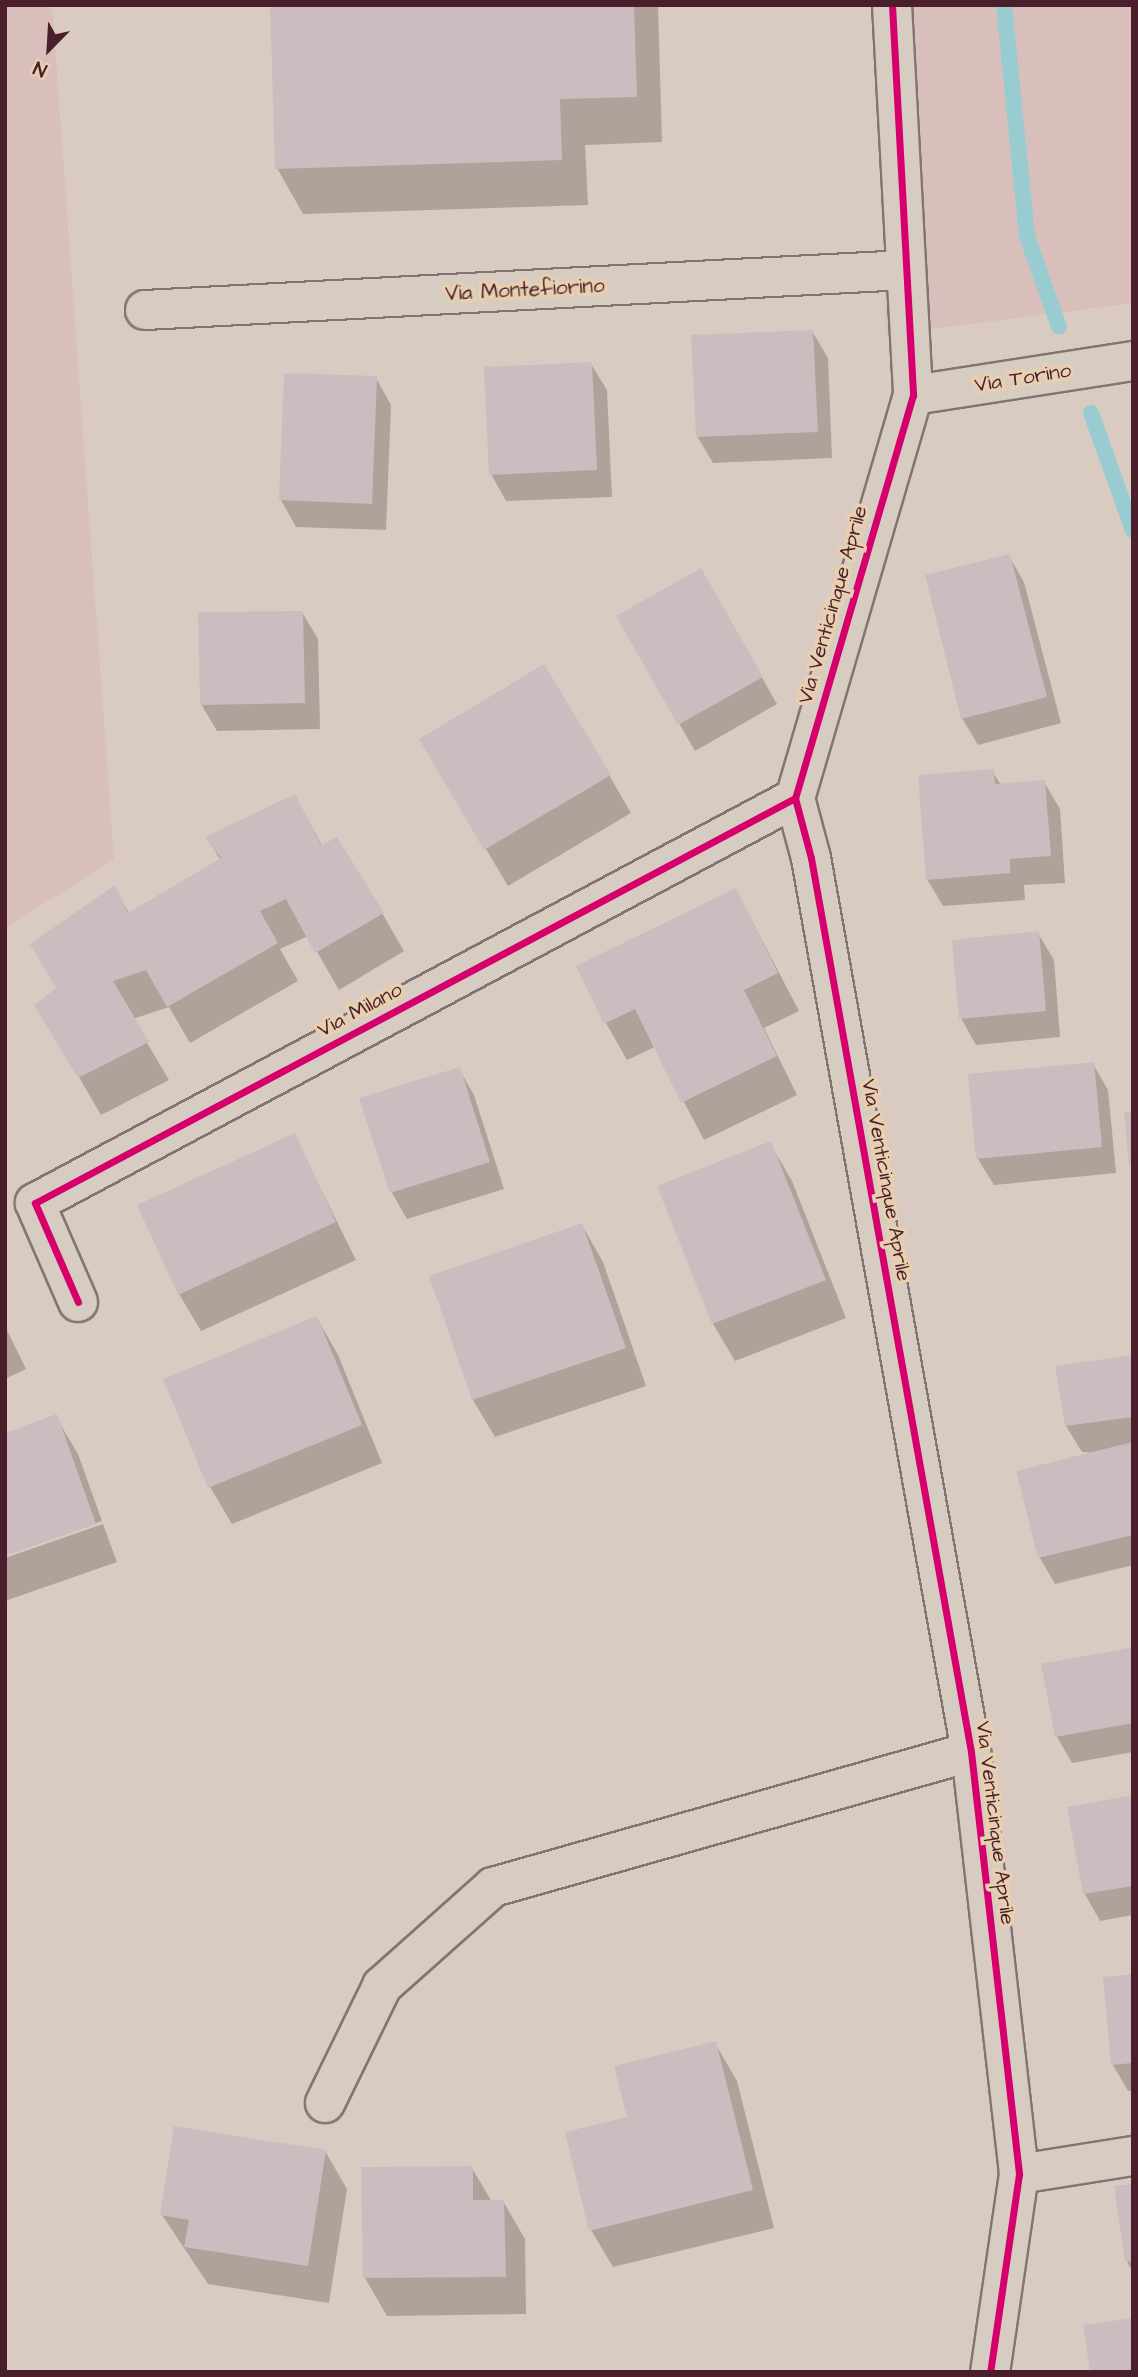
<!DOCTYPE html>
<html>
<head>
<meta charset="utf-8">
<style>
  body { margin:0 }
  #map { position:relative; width:1138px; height:2377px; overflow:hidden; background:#dacbc2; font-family:"Architects Daughter",sans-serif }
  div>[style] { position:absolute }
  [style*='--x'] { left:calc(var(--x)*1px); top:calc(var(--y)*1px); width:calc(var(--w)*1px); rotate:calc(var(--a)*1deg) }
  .built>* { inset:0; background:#d9bfbb }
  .shadow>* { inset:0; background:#0003 }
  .stream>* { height:16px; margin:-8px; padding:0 8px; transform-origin:8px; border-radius:8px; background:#99ccd1 }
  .building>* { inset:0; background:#ccbcbf }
  .roads { filter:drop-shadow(2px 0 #837472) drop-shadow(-2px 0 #837472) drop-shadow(0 2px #837472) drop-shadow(0 -2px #837472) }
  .street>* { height:38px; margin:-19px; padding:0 19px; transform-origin:19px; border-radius:19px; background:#d6ccc1 }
  .cycleway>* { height:7px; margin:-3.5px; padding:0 3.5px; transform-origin:3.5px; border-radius:3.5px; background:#d6006c }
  span { translate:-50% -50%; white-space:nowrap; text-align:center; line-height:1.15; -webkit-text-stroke:7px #e7cfaf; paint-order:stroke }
  .street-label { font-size:21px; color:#4a1f2b }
  .frame { position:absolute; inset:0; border:7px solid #4a1f2b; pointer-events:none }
  .north { position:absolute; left:14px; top:14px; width:70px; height:70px; -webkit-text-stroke:5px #e7cfaf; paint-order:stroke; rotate:204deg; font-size:19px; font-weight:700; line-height:28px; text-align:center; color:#4a1f2b }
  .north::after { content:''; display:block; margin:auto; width:24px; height:32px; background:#4a1f2b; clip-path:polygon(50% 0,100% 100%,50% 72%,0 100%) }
</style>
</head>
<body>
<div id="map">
  <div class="built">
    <div style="clip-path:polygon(5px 5px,52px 5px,114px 860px,5px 928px)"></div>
    <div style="clip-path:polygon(879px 5px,1133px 5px,1133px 303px,886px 335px)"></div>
  </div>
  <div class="shadow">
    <div style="clip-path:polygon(272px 5px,658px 5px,662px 142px,585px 145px,588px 205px,303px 214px,277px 168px)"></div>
    <div style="clip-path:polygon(812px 331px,828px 358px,832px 458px,713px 463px,697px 436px)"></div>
    <div style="clip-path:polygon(591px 364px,607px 390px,612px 497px,506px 501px,491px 474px)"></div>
    <div style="clip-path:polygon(376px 378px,391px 405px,386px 530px,296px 527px,281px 500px)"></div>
    <div style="clip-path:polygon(1009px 556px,1024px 582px,1061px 723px,978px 745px,962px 718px)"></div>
    <div style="clip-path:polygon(701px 570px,777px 704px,695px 751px,618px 617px)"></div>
    <div style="clip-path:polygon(302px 612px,318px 639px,320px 729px,217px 731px,201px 704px)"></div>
    <div style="clip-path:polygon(992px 771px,1001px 785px,1044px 782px,1060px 809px,1065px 883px,1024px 885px,1025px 900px,943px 906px,927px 879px)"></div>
    <div style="clip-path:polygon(609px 775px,631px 813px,508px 886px,443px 777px)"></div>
    <div style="clip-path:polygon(295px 796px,323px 847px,382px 913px,404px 951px,339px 990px,308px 936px,280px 949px,298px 981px,190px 1043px,169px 1007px,133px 1019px,169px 1080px,101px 1115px,37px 1005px,58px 989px,114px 888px,130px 914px,221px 861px,207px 838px)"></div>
    <div style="clip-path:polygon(736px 890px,799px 1011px,764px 1028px,797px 1095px,704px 1140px,655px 1047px,627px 1060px,606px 1023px)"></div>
    <div style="clip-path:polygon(1038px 933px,1054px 960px,1060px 1037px,976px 1045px,961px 1018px)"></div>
    <div style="clip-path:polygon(1093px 1064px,1108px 1090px,1116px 1173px,994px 1185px,978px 1159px)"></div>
    <div style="clip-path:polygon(459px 1069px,474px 1095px,504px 1189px,407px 1219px,392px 1193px,362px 1100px)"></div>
    <div style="clip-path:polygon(294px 1135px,356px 1260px,201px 1331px,179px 1294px)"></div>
    <div style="clip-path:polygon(770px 1143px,792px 1181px,846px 1318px,735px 1361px,713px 1324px,659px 1187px)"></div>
    <div style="clip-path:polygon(582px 1225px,603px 1262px,646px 1386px,495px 1437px,473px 1400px)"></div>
    <div style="clip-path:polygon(317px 1318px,338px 1355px,382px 1463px,232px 1524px,210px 1487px)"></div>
    <div style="clip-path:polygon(5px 1326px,26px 1369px,5px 1379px)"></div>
    <div style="clip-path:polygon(1133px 1357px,1133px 1565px,1055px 1584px,1040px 1558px,1094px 1453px,1082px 1452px,1066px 1426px)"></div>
    <div style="clip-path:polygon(56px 1417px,78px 1454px,102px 1521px,5px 1554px)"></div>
    <div style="clip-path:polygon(103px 1524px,117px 1562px,5px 1601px,5px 1558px)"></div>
    <div style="clip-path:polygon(1133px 1649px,1133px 1752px,1072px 1763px,1057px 1737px)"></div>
    <div style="clip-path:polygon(1133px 1797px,1133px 1915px,1100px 1921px,1085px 1894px,1069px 1808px)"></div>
    <div style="clip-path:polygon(1133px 1976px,1133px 2091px,1128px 2091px,1113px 2065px)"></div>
    <div style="clip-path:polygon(715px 2043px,737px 2081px,774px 2228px,613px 2267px,591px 2230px,629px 2118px)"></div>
    <div style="clip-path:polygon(325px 2151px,347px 2189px,329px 2303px,208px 2284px,162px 2215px)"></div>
    <div style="clip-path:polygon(472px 2168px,492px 2202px,503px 2201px,525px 2239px,526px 2314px,387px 2316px,365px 2278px)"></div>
    <div style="clip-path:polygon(1133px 2185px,1133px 2272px,1127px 2262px,1116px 2188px)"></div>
  </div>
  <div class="stream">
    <div style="--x:1004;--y:5;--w:232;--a:84.3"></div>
    <div style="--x:1027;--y:236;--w:96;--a:70.6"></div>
    <div style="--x:1091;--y:413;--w:124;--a:70.3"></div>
  </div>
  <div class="building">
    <div style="clip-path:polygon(270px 5px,634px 5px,637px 97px,560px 99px,562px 160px,275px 169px)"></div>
    <div style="clip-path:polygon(813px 330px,818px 432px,696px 437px,691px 335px)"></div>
    <div style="clip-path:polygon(592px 362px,597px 470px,489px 475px,484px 367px)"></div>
    <div style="clip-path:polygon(284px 373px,377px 376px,372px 504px,279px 500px)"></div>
    <div style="clip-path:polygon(1010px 554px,1047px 697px,961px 719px,925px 575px)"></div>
    <div style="clip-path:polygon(701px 568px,763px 677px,678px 725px,616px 616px)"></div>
    <div style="clip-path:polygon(303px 611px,305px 703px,200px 705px,198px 612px)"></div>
    <div style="clip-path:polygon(544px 664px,611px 775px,484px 850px,419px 739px)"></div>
    <div style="clip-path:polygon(993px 769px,995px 784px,1045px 780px,1051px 856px,1010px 859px,1010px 873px,926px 880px,918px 775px)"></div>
    <div style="clip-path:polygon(295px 794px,321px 845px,337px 837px,384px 913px,315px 953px,286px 899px,260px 911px,278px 943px,167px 1007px,146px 970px,113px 981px,149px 1042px,78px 1078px,34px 1005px,56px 988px,30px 944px,115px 885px,128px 913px,221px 858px,205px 837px)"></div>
    <div style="clip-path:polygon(736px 888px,778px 973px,744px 990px,777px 1056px,681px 1103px,635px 1009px,604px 1024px,576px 966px)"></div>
    <div style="clip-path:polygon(1039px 931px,1046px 1011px,959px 1019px,952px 940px)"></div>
    <div style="clip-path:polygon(1094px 1062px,1102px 1147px,976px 1159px,968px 1074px)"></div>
    <div style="clip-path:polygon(460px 1067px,490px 1162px,390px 1193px,359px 1098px)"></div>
    <div style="clip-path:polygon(1124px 1112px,1133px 1112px,1133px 1165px,1129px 1165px)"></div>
    <div style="clip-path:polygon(295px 1133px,336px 1222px,178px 1295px,137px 1205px)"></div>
    <div style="clip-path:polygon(771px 1141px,826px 1280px,712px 1324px,657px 1186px)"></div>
    <div style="clip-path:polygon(582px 1223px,626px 1348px,472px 1400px,429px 1276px)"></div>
    <div style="clip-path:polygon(317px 1316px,362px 1425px,208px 1488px,163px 1379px)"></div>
    <div style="clip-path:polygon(1133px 1355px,1133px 1417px,1065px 1426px,1055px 1366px)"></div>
    <div style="clip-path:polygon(57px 1414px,96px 1524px,5px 1556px,5px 1433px)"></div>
    <div style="clip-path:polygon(1133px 1442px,1133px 1535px,1038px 1558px,1016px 1471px)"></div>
    <div style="clip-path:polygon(1133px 1647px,1133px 1723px,1055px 1737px,1041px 1664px)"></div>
    <div style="clip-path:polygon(1133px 1795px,1133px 1886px,1083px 1894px,1067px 1807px)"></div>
    <div style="clip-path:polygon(1133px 1974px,1133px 2063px,1111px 2065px,1103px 1977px)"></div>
    <div style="clip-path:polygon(716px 2041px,753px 2190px,589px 2231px,565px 2132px,627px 2117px,614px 2066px)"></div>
    <div style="clip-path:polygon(174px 2126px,326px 2150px,308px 2266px,184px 2247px,189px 2220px,160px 2215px)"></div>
    <div style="clip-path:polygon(473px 2166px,473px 2200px,504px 2200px,506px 2277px,363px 2278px,361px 2167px)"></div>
    <div style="clip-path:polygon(1133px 2184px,1133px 2261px,1125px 2262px,1114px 2186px)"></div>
    <div style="clip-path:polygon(1133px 2318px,1133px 2372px,1090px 2372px,1083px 2325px)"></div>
  </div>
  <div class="roads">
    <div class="street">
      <div style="--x:892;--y:5;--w:391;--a:86.9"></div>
      <div style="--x:913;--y:395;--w:420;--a:106.3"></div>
      <div style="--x:795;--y:798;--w:62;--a:75.1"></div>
      <div style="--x:811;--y:858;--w:908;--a:79.85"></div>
      <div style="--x:971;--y:1752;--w:425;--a:83.5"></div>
      <div style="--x:1019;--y:2174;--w:200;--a:98.3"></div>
      <div style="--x:145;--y:310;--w:762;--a:-3.01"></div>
      <div style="--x:913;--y:395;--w:223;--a:-8.8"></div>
      <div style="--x:78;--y:1302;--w:108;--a:-113.5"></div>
      <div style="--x:35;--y:1203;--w:861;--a:-28.05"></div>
      <div style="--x:325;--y:2103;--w:130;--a:-64"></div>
      <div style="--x:382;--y:1986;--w:149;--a:-41.7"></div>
      <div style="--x:493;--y:1887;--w:497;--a:-15.8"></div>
      <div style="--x:1019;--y:2174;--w:115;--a:-9"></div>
    </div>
  </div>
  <div class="cycleway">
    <div style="--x:892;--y:5;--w:391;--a:86.9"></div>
    <div style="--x:913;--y:395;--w:420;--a:106.3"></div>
    <div style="--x:795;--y:798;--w:62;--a:75.1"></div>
    <div style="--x:811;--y:858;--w:908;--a:79.85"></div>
    <div style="--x:971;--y:1752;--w:425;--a:83.5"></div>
    <div style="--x:1019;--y:2174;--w:200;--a:98.3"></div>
    <div style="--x:78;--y:1302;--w:108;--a:-113.5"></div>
    <div style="--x:35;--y:1203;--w:861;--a:-28.05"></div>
  </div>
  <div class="street-label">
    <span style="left:525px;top:290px;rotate:-3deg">Via Montefiorino</span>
    <span style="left:1023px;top:378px;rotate:-9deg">Via Torino</span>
    <span style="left:833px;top:605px;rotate:-74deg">Via Venticinque Aprile</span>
    <span style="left:360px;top:1010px;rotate:-28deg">Via Milano</span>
    <span style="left:886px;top:1180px;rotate:80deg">Via Venticinque Aprile</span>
    <span style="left:995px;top:1823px;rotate:83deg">Via Venticinque Aprile</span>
  </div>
  <div class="frame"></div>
  <div class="north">N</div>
</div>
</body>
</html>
